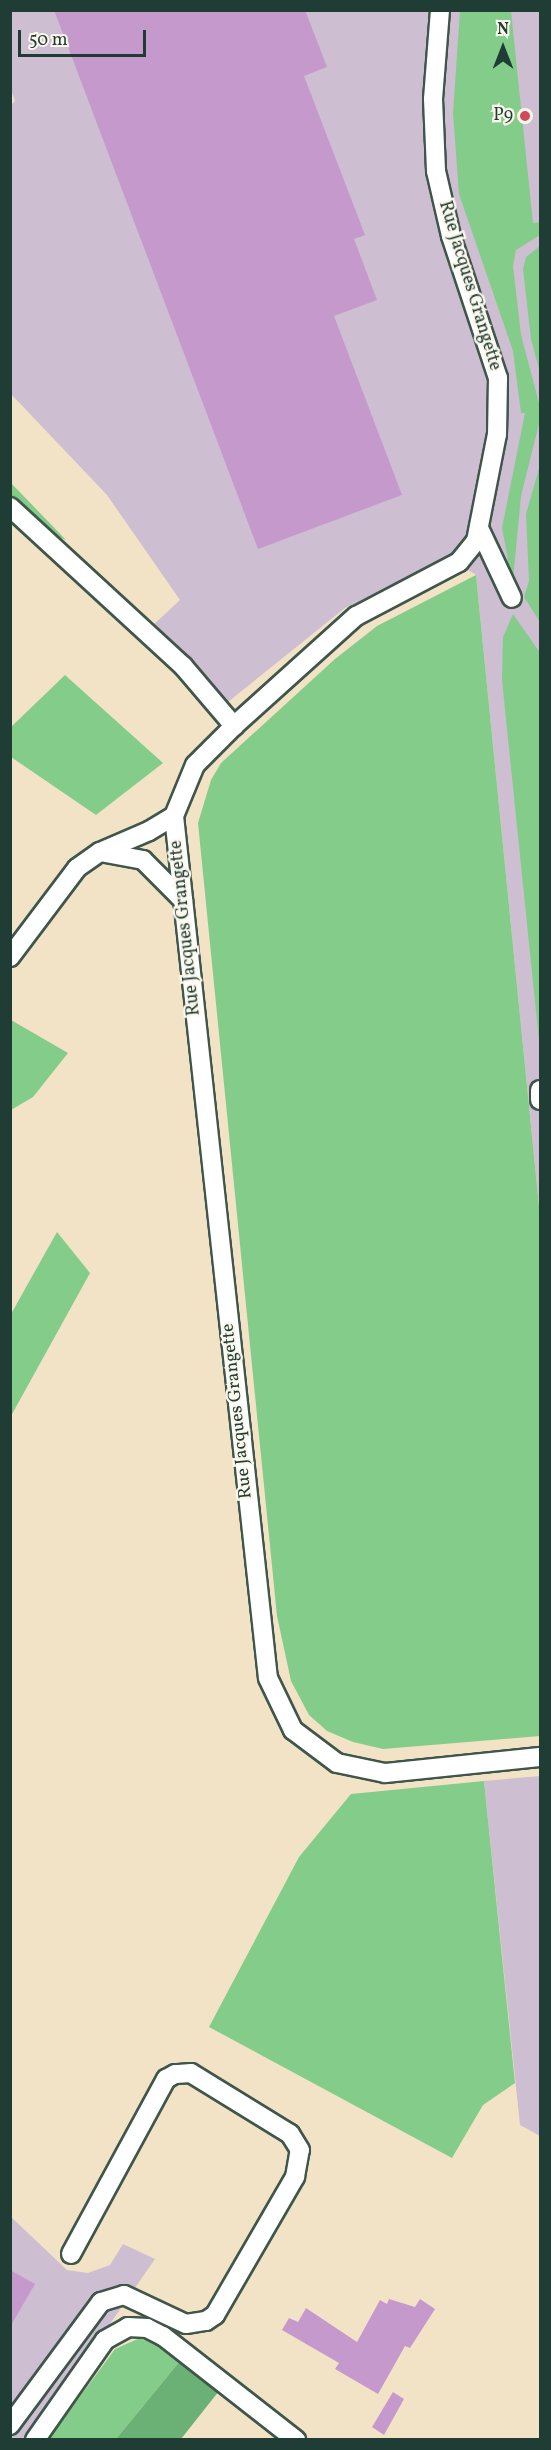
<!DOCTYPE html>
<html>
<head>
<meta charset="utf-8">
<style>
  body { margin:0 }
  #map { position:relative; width:551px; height:2450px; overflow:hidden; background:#f2e3c7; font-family:Vollkorn,serif }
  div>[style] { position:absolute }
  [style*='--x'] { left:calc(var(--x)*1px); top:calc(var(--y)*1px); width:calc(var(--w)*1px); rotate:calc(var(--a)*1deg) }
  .industrial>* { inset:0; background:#cdbed2 }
  .green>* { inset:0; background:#84cc89 }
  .forest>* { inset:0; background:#6bb075 }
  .building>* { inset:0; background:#c699cd }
  .roads { filter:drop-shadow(2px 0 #3f564a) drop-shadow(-2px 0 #3f564a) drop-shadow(0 2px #3f564a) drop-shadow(0 -2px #3f564a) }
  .minor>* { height:18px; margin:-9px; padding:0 9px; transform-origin:9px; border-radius:9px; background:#fff }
  .dots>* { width:16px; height:16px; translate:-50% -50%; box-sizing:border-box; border:3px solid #fbf7ec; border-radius:50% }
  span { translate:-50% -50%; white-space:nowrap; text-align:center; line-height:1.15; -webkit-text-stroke:4.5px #fbf7ec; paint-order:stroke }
  .poi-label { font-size:18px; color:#1f3d34 }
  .right { translate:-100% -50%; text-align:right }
  .street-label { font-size:18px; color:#1f3d34 }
  .frame { position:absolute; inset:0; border:12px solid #1f3d34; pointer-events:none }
  .north { position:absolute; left:473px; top:18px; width:60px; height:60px; -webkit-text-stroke:4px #fbf7ec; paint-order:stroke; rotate:0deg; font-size:16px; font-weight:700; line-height:24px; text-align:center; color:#1f3d34 }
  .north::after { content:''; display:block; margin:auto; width:21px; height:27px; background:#1f3d34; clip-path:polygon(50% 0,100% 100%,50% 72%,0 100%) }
  .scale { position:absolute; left:18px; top:30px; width:128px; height:27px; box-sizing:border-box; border:3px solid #1f3d34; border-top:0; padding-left:8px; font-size:18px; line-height:21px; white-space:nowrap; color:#1f3d34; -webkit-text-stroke:4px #fbf7ec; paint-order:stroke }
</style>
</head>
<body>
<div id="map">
  <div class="industrial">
    <div style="clip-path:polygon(11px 11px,540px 11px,540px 1216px,476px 575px,450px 558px,345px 608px,223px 706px,152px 626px,180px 600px,107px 495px,11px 394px,10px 106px,15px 101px,10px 87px)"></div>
    <div style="clip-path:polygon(540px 1776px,540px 2136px,520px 2125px,484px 1781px)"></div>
    <div style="clip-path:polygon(10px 2216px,67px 2270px,88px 2273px,110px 2265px,123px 2244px,155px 2259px,30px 2439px,11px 2439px)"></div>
  </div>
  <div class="green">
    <div style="clip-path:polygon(460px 11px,511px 11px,533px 223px,540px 222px,540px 235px,516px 250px,513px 266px,521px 335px,539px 403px,539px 424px,521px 496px,513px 580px,503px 564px,508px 559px,502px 528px,525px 413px,521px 413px,513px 351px,459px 194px,453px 113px)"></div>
    <div style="clip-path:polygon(540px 246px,540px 373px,531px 339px,523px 269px,526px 257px)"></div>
    <div style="clip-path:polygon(540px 465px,540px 622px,524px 597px,529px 581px,526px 514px)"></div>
    <div style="clip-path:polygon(10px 482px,66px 540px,47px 532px,11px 499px)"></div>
    <div style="clip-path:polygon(476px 575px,540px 1216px,540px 1736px,383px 1749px,353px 1742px,327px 1731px,309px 1715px,291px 1681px,277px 1616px,198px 823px,211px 780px,221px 763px,335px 659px,377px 626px)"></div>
    <div style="clip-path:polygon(513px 614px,540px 653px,540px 1050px,502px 680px,503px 637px)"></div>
    <div style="clip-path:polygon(65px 675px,163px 763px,96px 815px,11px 757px,11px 727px)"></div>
    <div style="clip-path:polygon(11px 1020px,68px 1053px,33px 1097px,11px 1110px)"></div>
    <div style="clip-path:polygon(57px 1232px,90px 1273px,11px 1416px,11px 1314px)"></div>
    <div style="clip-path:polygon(484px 1781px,515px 2083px,483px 2105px,452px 2158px,209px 2027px,299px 1857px,351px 1794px)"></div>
    <div style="clip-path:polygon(140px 2338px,167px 2349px,180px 2361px,116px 2439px,48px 2440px,115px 2349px)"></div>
  </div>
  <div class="forest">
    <div style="clip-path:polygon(180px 2361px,219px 2391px,181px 2439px,116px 2439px)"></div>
  </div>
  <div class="building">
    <div style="clip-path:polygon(54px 10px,305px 10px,327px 67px,304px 76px,365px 235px,354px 239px,377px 300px,334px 316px,402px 495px,258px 549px)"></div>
    <div style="clip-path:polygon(10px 2270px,35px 2284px,10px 2327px)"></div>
    <div style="clip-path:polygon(389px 2299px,415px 2307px,420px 2299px,435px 2309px,410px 2348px,405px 2346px,378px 2394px,335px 2369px,339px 2363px,282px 2330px,289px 2318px,298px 2322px,306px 2308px,357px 2342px,380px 2300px,387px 2304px)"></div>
    <div style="clip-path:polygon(393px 2392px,404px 2399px,384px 2435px,372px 2427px)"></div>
  </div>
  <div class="roads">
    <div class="minor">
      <div style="--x:440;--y:10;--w:89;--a:94.5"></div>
      <div style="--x:433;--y:99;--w:72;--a:87.6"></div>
      <div style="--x:436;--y:171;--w:67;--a:77"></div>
      <div style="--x:451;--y:236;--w:150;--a:71.7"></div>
      <div style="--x:498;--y:378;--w:56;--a:91"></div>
      <div style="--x:497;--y:434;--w:109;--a:101.1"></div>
      <div style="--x:476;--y:541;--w:27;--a:129"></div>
      <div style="--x:459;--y:562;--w:116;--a:152.3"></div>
      <div style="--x:356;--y:616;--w:164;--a:138"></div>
      <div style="--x:234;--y:726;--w:55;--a:135"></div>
      <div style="--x:195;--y:765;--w:55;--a:112.4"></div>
      <div style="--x:174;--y:816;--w:867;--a:83.78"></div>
      <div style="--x:268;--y:1678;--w:58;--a:64.3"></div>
      <div style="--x:293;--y:1730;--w:55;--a:36.9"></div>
      <div style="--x:337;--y:1763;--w:49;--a:11.8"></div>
      <div style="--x:385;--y:1773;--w:156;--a:-5.9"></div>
      <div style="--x:10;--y:507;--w:235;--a:42.6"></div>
      <div style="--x:183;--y:666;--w:79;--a:49.6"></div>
      <div style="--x:479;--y:528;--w:77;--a:64.8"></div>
      <div style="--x:100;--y:852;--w:44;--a:10.5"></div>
      <div style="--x:143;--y:860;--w:57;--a:45"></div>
      <div style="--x:10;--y:957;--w:111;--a:-53"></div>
      <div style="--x:77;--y:868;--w:28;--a:-35"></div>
      <div style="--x:100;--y:852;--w:53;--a:-23.2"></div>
      <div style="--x:149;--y:831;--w:29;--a:-31"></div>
      <div style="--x:540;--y:1090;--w:10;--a:90"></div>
      <div style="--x:10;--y:2425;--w:153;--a:-53.5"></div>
      <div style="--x:101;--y:2302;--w:24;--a:-17"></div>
      <div style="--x:124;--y:2295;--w:68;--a:25.1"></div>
      <div style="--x:186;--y:2324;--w:20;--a:-9"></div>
      <div style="--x:206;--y:2321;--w:11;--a:-34"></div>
      <div style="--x:215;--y:2315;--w:160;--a:-59.9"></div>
      <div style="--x:295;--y:2177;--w:27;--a:-80"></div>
      <div style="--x:300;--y:2150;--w:19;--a:-122"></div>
      <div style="--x:290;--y:2134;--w:116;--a:-148.4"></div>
      <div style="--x:191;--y:2073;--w:16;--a:176"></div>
      <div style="--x:175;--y:2074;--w:10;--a:151"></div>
      <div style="--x:166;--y:2079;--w:199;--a:118.5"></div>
      <div style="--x:35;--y:2440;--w:122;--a:-55"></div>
      <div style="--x:105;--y:2340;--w:26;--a:-29"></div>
      <div style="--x:128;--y:2327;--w:19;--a:3"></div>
      <div style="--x:147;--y:2328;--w:18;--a:27"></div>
      <div style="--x:163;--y:2336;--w:169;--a:38"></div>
    </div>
  </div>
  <div class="dots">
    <div style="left:525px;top:116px;background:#d1495b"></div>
  </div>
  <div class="poi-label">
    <span class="right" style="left:513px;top:116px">P9</span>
  </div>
  <div class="street-label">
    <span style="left:469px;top:286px;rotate:73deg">Rue Jacques Grangette</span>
    <span style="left:186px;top:928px;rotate:-96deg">Rue Jacques Grangette</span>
    <span style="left:238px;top:1411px;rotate:-96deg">Rue Jacques Grangette</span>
  </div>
  <div class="frame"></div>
  <div class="north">N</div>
  <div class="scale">50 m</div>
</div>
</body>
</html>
